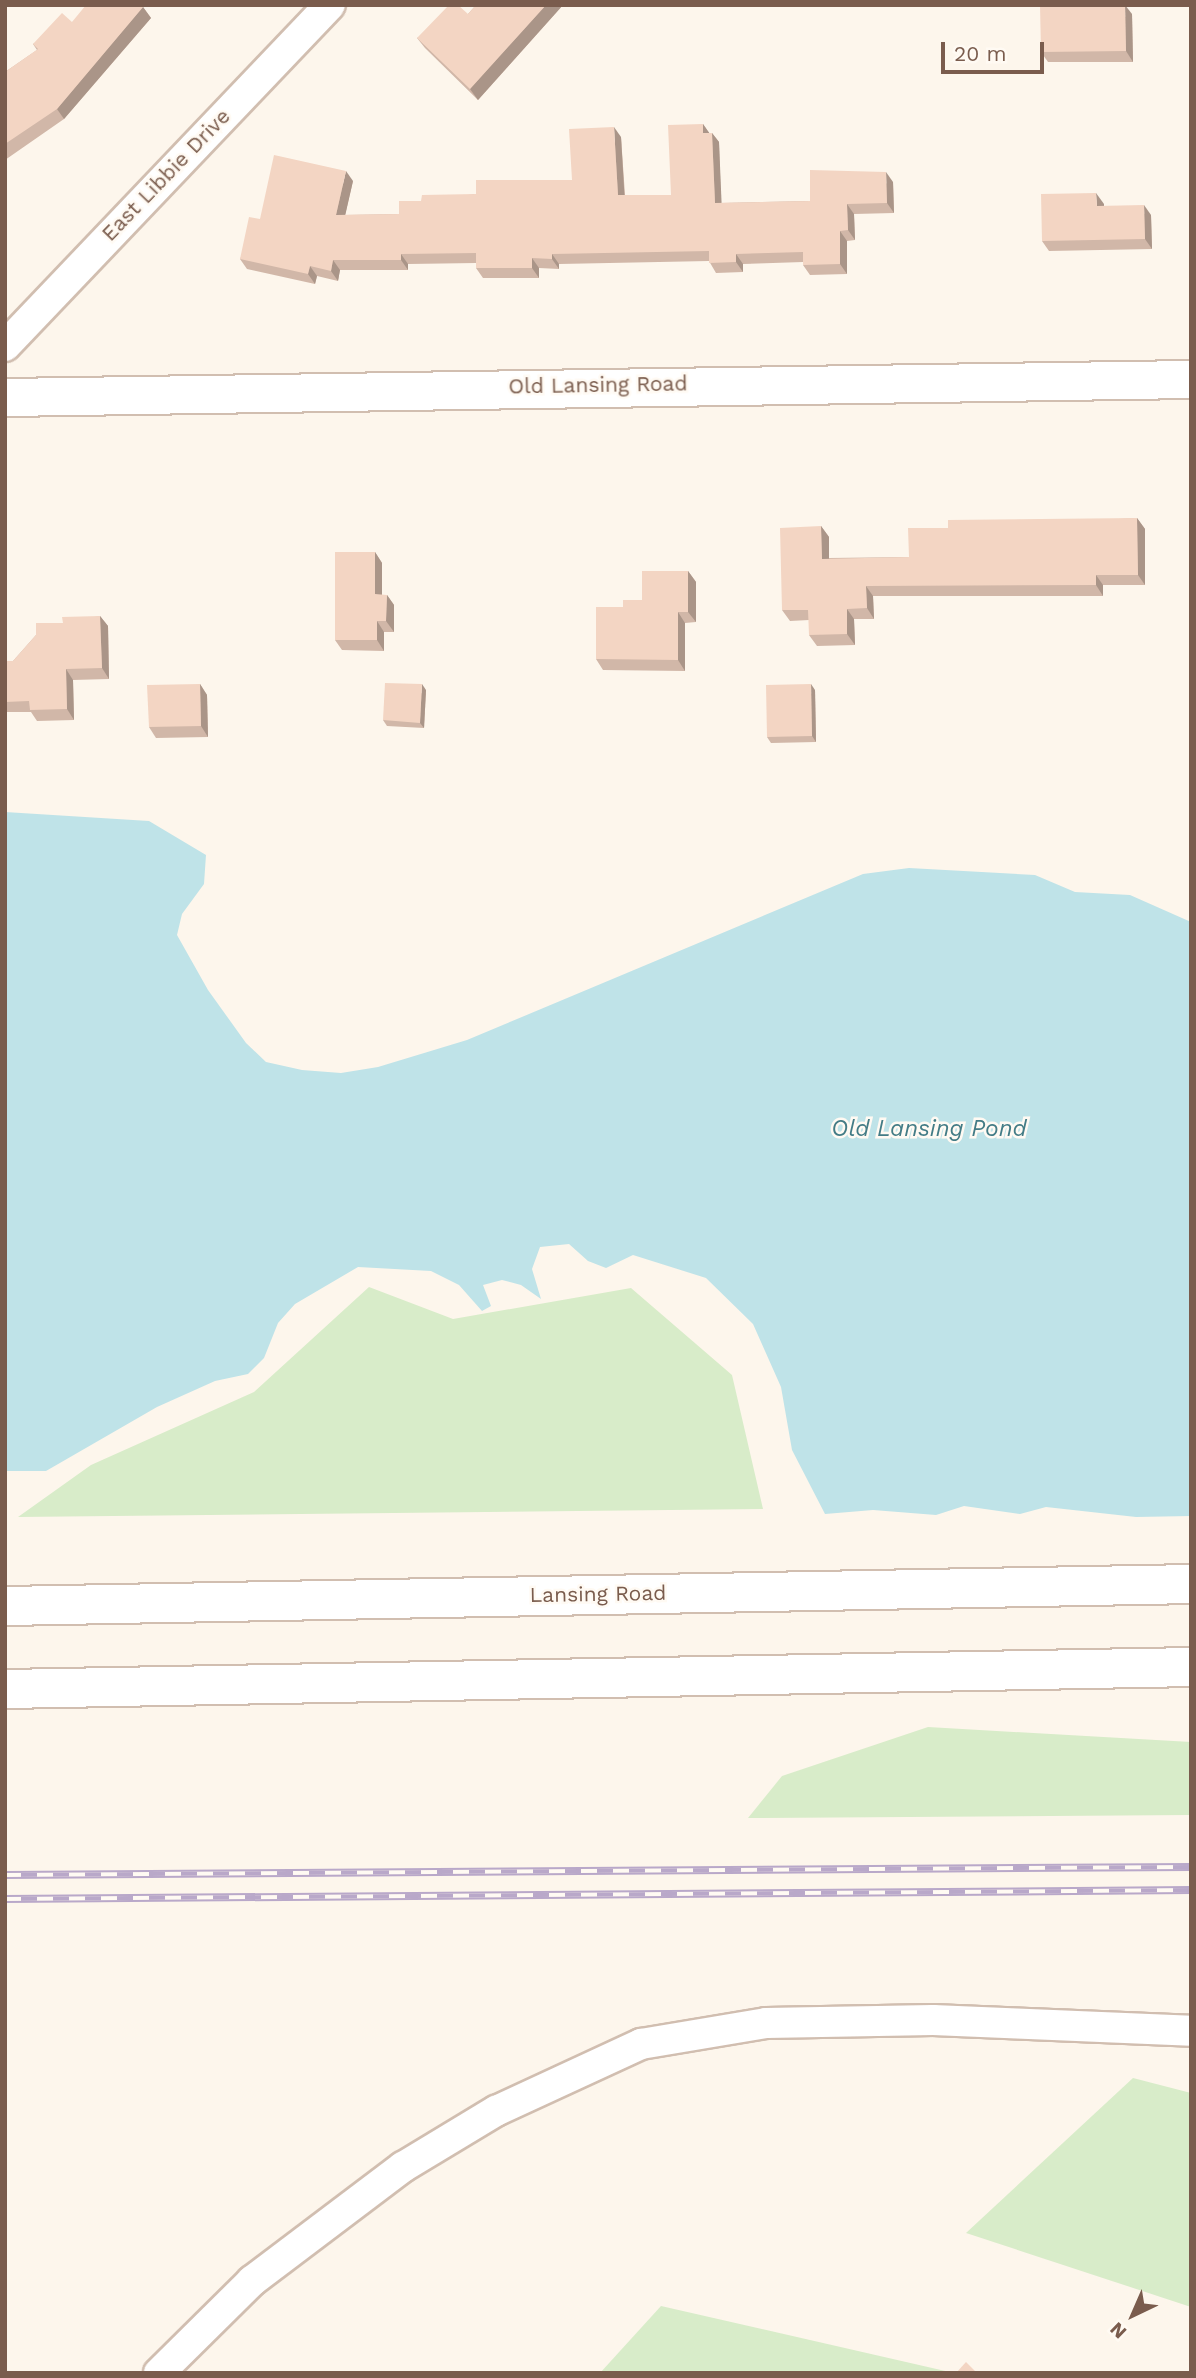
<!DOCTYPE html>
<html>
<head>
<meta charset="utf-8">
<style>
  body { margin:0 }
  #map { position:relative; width:1196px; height:2378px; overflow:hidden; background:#fdf6ec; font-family:"Work Sans",sans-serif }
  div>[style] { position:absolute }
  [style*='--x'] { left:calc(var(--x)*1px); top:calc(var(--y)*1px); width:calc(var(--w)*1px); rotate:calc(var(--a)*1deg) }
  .green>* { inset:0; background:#d8ecc9 }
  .water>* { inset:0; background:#bfe3e8 }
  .roads { filter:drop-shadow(2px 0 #d1beb0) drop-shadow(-2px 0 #d1beb0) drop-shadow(0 2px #d1beb0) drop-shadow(0 -2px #d1beb0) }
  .minor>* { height:30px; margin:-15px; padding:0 15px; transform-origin:15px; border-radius:15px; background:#fff }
  .tertiary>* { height:37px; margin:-18.5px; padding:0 18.5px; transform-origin:18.5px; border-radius:18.5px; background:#fff }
  .secondary>* { height:38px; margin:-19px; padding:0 19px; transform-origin:19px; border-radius:19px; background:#fff }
  .rail>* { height:8px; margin-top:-4px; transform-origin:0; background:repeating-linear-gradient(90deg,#fffaf3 0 16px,#b9a8c9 0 32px); box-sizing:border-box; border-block:2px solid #b9a8c9 }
  .wall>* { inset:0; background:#d1b7a8 }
  .shaded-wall>* { inset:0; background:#aa9588 }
  .building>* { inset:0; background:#f3d5c3 }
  span { translate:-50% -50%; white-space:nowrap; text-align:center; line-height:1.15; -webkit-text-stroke:5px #fffaf3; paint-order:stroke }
  .street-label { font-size:21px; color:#7a5c4d }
  .water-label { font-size:23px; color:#437c86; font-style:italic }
  .frame { position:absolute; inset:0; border:7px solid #7a5c4d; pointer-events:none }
  .north { position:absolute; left:1098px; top:2280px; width:70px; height:70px; -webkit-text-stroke:5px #fffaf3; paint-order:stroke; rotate:224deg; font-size:19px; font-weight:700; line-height:28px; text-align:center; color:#7a5c4d }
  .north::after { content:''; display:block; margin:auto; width:24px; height:32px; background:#7a5c4d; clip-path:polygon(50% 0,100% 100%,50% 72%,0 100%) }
  .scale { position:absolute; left:941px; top:42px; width:103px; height:32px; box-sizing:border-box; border:4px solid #7a5c4d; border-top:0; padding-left:9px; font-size:21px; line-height:24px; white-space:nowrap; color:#7a5c4d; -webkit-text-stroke:5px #fffaf3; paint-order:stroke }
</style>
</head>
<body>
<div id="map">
  <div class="green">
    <div style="clip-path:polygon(369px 1287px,453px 1319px,631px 1288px,732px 1375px,763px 1509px,18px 1517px,91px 1465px,254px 1392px)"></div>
    <div style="clip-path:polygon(928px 1727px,1191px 1742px,1191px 1815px,748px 1818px,782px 1776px)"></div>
    <div style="clip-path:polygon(1133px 2078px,1191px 2093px,1191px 2307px,966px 2233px)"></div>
    <div style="clip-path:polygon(661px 2306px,954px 2373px,600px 2373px)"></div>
  </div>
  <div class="water">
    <div style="clip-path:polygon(5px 812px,149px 821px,206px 855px,204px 884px,182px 914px,177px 935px,208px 990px,246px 1043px,266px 1062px,302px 1070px,341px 1073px,378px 1067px,467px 1040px,863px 874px,909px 868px,1035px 875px,1075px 892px,1130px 895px,1191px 922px,1191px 1516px,1136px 1517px,1046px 1507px,1020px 1514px,964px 1506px,936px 1515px,873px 1510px,825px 1514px,792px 1450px,781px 1387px,753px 1324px,706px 1278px,633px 1255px,606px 1268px,588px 1261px,569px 1244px,540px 1247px,532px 1269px,541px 1299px,521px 1285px,502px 1280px,483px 1285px,491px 1306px,482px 1311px,459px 1285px,431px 1271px,358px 1267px,295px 1304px,278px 1323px,264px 1358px,248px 1374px,215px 1381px,157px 1407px,46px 1471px,5px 1471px)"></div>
  </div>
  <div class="roads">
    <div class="minor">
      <div style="--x:5;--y:346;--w:471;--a:-46.4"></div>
      <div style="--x:159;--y:2373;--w:131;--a:-44.7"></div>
      <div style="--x:252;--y:2281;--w:189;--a:-37.1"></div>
      <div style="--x:403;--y:2167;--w:109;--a:-31.1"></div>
      <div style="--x:496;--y:2111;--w:160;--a:-24.8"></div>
      <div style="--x:641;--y:2044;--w:127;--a:-9.5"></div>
      <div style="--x:766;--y:2023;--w:167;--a:-1"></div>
      <div style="--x:933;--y:2020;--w:258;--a:2.4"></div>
    </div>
    <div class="tertiary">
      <div style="--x:5;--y:397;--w:1186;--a:-0.87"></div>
    </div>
    <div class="secondary">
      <div style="--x:5;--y:1606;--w:1186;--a:-1.06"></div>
      <div style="--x:5;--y:1689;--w:1186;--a:-1.06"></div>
    </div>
  </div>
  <div class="rail">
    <div style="--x:5;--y:1875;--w:1186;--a:-0.39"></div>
    <div style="--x:5;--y:1899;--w:1186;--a:-0.43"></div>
  </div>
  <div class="wall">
    <div style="clip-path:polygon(476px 5px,563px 5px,478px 100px,425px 48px,417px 38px,468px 14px)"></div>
    <div style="clip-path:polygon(143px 7px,151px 18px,64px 119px,5px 160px,5px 72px,37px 50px,33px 44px,72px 22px)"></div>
    <div style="clip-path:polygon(1132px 14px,1133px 62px,1048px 62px,1041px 52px)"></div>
    <div style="clip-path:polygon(703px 124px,709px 133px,712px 133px,719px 142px,721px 203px,810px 201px,893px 182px,894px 213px,854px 214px,855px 240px,847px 241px,847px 274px,810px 275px,803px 265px,803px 262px,743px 264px,743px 272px,716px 273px,709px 261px,559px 264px,559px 269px,539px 268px,539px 278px,483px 278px,476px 268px,476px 263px,408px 264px,408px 270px,340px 270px,338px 281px,317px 276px,315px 284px,247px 269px,240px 259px,260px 219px,353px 181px,345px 215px,399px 214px,421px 201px,476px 194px,572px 180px,621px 137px,625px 195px,671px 195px)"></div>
    <div style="clip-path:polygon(1104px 204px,1104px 206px,1151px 215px,1152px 249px,1049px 251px,1042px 241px)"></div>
    <div style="clip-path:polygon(1137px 518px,1145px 529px,1145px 585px,1103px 585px,1103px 596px,873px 596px,874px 619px,854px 619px,855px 645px,817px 646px,809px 635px,809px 620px,790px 621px,782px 610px,821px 526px,829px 537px,829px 558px,909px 557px,948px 528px)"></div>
    <div style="clip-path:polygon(375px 552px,382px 563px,382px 595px,387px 595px,394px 605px,394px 632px,384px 632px,384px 651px,342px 650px,335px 640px)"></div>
    <div style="clip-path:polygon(688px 571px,696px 582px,696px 622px,685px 623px,685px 671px,603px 670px,596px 659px,642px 600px)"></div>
    <div style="clip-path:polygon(100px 616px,108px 626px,109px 679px,73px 680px,74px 720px,37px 721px,31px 712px,5px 712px,5px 661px,13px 661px,36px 635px,63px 623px)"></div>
    <div style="clip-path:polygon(200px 684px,207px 695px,208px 737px,156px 738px,149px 727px)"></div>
    <div style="clip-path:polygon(426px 690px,424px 728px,387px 726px,383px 720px)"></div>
    <div style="clip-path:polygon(815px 690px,816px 742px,771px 743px,767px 737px)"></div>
  </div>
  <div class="shaded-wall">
    <div style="clip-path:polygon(546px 5px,563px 5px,478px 100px,470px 89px)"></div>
    <div style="clip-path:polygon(1125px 5px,1132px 14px,1133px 62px,1126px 51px)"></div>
    <div style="clip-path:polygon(143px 7px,151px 18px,64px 119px,57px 109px)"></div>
    <div style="clip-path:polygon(703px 124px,710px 134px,703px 133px)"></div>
    <div style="clip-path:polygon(614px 127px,621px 137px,625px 205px,618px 195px)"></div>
    <div style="clip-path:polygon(712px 133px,719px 142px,722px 213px,715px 203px)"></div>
    <div style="clip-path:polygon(346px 171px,353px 181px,343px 225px,336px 215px)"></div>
    <div style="clip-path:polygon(886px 172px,893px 182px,894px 213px,887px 203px)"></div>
    <div style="clip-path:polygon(1096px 193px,1104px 204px,1104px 217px,1097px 206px)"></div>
    <div style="clip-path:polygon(847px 204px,854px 214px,855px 240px,848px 230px)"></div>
    <div style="clip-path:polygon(1144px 205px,1151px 215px,1152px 249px,1145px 239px)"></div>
    <div style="clip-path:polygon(840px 231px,847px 241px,847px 274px,840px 264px)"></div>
    <div style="clip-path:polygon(401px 254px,408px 264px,408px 270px,401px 260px)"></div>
    <div style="clip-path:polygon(552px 254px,559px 264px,559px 269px,552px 259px)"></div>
    <div style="clip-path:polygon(736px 254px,743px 264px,743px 272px,736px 262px)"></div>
    <div style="clip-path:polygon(532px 258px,539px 268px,539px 278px,532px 268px)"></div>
    <div style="clip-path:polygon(333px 260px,340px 270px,338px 281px,331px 271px)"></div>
    <div style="clip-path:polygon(310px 266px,317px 276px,315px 284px,308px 274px)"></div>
    <div style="clip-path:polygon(1137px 518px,1145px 529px,1145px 585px,1138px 575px)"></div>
    <div style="clip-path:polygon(821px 526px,829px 537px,829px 569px,822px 559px)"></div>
    <div style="clip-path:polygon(375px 552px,382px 563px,382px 605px,375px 594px)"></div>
    <div style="clip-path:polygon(688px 571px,696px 582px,696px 622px,688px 612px)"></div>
    <div style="clip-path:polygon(1096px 575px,1103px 585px,1103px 596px,1096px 585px)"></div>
    <div style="clip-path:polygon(866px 586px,873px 596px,874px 619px,867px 608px)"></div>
    <div style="clip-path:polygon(387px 595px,394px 605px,394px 632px,386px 621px)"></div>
    <div style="clip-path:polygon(847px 609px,854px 619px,855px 645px,847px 634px)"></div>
    <div style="clip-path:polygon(678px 612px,685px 623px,685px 671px,678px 660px)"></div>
    <div style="clip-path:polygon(100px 616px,108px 626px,109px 679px,102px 668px)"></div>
    <div style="clip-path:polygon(377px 621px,384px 632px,384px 651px,377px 640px)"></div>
    <div style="clip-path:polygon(66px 669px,73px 680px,74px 720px,67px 709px)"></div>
    <div style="clip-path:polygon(200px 684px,207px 695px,208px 737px,201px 726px)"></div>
    <div style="clip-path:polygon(422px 684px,426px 690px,424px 728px,420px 723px)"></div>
    <div style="clip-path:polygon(811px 684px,815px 690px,816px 742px,812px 736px)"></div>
  </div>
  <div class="building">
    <div style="clip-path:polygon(86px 5px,141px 5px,143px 7px,57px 109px,5px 144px,5px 72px,38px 49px,33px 44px,62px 13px,72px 22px)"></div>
    <div style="clip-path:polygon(449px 5px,458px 5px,468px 14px,476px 5px,546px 5px,470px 89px,417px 38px)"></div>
    <div style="clip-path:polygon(1040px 5px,1125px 5px,1126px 51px,1041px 52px)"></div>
    <div style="clip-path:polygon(703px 124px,703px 133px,712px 133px,715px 203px,810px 201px,810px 170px,886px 172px,887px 203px,847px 204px,848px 230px,840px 231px,840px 264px,803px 265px,803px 252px,736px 254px,736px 262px,709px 263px,709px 251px,552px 254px,552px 259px,532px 258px,532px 268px,476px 268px,476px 253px,401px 254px,401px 260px,333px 260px,331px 271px,310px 266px,308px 274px,240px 259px,249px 217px,260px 219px,274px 155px,346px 171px,336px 215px,399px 214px,399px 201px,421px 201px,422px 195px,476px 194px,476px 180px,572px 180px,569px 129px,614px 127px,618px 195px,671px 195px,668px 125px)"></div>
    <div style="clip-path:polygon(1096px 193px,1097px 206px,1144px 205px,1145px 239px,1042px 241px,1041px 194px)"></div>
    <div style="clip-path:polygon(1137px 518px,1138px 575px,1096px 575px,1096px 585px,866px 586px,867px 608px,847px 609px,847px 634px,809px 635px,808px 610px,782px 610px,780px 528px,821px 526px,822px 559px,909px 557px,908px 528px,948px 528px,948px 520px)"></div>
    <div style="clip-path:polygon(335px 552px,375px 552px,375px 594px,387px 595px,386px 621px,377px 621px,377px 640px,335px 640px)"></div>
    <div style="clip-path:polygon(642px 571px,688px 571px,688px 612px,678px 612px,678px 660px,596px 659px,596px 607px,623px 607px,623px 600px,642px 600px)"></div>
    <div style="clip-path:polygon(100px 616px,102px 668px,66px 669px,67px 709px,30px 710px,29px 701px,5px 702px,5px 661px,13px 661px,36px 635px,36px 623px,63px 623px,62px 617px)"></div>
    <div style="clip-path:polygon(385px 683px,422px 684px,420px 723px,383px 720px)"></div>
    <div style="clip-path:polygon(200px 684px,201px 726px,149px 727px,147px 685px)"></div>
    <div style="clip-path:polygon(811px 684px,812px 736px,767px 737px,766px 685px)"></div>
    <div style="clip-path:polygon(966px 2362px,977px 2373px,956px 2373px)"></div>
  </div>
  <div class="street-label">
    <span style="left:166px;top:175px;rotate:-46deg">East Libbie Drive</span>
    <span style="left:598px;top:385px;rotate:-1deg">Old Lansing Road</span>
    <span style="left:598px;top:1594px;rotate:-1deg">Lansing Road</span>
  </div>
  <div class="water-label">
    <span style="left:929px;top:1129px">Old Lansing Pond</span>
  </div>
  <div class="frame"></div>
  <div class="north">N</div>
  <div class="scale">20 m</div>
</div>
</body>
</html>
